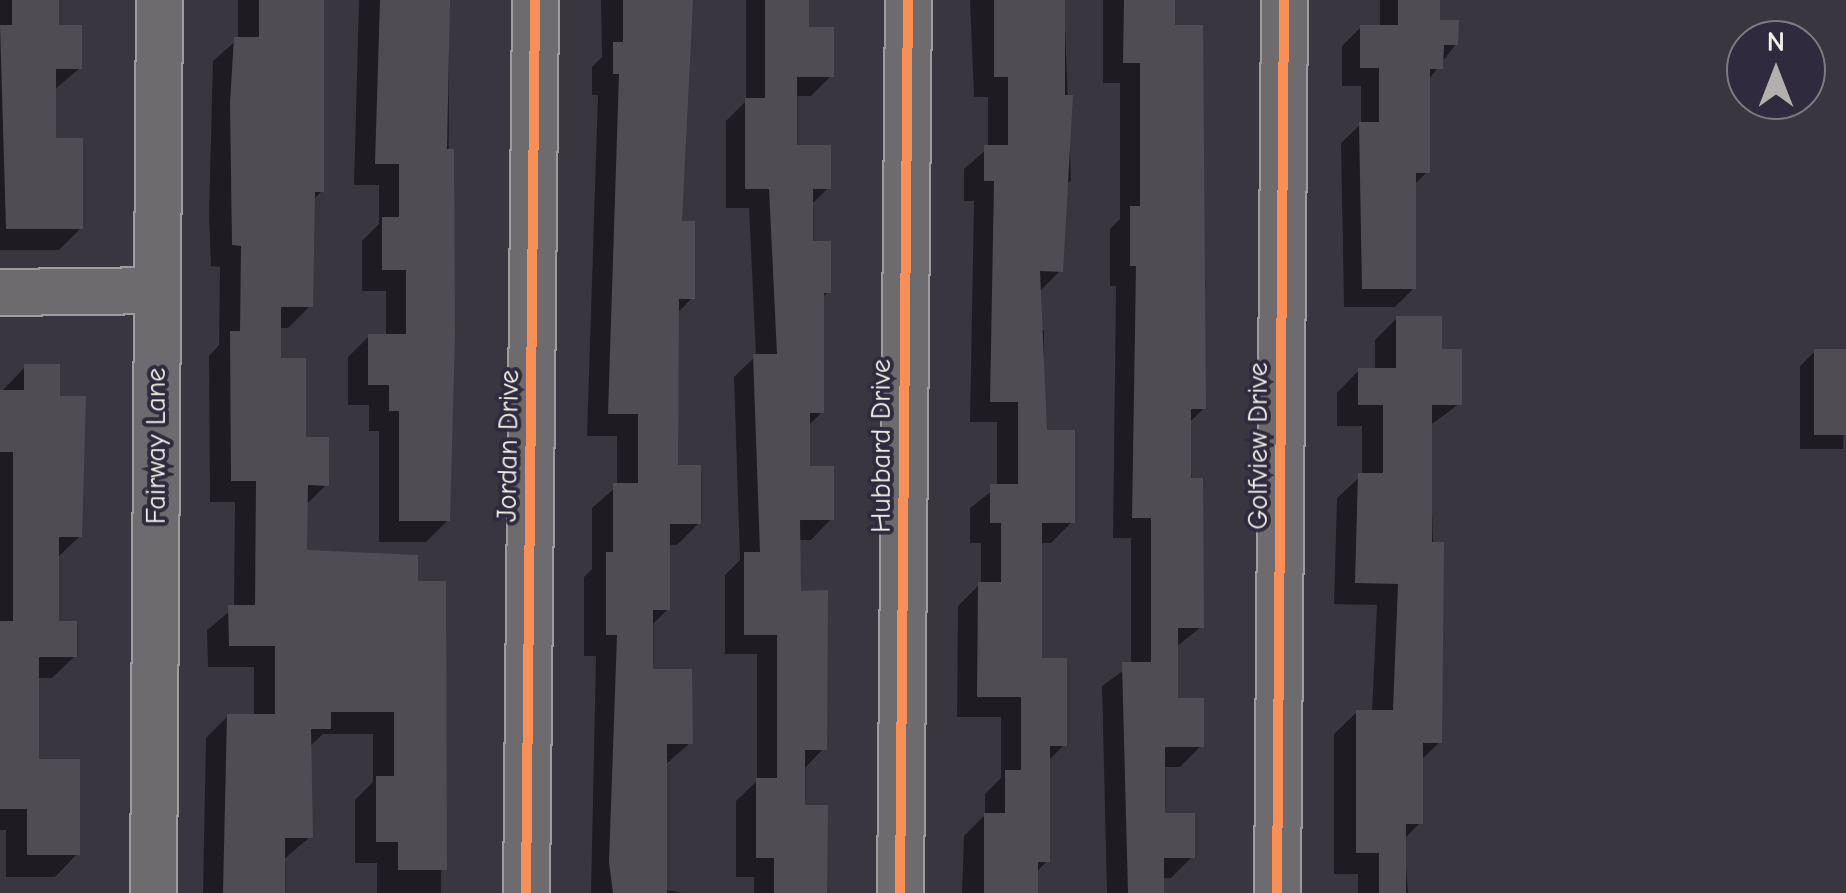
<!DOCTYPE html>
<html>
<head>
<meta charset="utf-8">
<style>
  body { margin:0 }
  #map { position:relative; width:1846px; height:893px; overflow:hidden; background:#393640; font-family:"Comic Neue",sans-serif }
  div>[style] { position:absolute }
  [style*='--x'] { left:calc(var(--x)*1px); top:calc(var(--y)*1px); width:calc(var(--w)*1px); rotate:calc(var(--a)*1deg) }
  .shadow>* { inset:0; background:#0007 }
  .building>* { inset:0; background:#4f4d53 }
  .roads { filter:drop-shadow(2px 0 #9e9c9f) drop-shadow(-2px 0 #9e9c9f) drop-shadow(0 2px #9e9c9f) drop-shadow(0 -2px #9e9c9f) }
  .minor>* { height:45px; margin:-22.5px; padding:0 22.5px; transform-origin:22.5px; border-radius:22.5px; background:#6d6b6d }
  .cycleway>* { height:10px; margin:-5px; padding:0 5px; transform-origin:5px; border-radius:5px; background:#f78f57 }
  span { translate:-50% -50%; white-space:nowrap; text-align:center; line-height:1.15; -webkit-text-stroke:8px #2f2a3d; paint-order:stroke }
  .street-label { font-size:28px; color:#f4f1e8 }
  .north { position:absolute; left:1726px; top:20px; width:100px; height:100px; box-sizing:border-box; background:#2f2a3d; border:2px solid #7e7a81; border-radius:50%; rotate:0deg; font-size:28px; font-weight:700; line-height:40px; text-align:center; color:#f4f1e8 }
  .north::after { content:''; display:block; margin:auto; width:35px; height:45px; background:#b3b0ad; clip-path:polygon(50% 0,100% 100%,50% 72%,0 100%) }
</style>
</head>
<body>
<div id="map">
  <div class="shadow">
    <div style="clip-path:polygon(0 0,56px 0,56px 28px,80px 68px,54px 90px,54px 140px,81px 228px,59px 250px,0 250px)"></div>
    <div style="clip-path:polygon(238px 0,322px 0,322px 191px,312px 201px,310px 306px,288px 328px,279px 328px,279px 361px,304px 440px,326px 485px,305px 506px,305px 552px,415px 583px,444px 583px,441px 893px,377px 893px,377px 863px,355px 863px,355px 800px,373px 782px,373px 734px,323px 734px,309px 747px,310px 837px,283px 860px,283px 893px,203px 893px,206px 738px,228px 716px,254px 716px,254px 667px,208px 667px,207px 630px,234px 608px,235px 502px,210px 502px,209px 356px,219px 345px,220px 267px,211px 266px,209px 215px,213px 61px,238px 39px)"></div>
    <div style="clip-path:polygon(359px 0,449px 0,448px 520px,426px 542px,379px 542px,379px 431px,369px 431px,369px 405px,348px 405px,348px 357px,369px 336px,386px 336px,386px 291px,362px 291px,362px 241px,379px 224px,379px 185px,354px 185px)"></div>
    <div style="clip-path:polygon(601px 0,691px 0,679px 224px,692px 298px,677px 313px,675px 468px,699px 523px,677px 545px,668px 545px,668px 609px,651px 626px,651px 672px,690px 743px,665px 765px,665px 890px,685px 893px,591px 893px,596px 656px,584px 656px,584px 577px,592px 569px,592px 508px,617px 486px,617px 436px,587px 436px,598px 95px,592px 95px,592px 67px,602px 57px)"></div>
    <div style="clip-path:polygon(746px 0,806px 0,806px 29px,831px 76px,811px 96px,795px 96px,795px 148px,828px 188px,810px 206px,810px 243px,828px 292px,822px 298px,822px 412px,807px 427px,807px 469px,831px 519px,811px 540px,798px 540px,798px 593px,824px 748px,803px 770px,803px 807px,825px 893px,754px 893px,754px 877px,736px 877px,736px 801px,757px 781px,757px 654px,725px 654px,725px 575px,740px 560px,734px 377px,756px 356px,749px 208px,726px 208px,726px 121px,746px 101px)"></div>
    <div style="clip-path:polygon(970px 0,1064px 0,1071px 180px,1063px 188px,1060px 271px,1039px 292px,1036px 330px,1044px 330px,1044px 433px,1072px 522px,1051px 543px,1040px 543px,1040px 661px,1064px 745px,1047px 762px,1047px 861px,1036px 873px,1036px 893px,962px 893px,964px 836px,985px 815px,985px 794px,1001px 778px,1001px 717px,957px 717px,958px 606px,981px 583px,981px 543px,970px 543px,970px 508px,997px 487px,997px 422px,970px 422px,974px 201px,964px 201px,964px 169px,988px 148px,988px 97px,974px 97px)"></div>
    <div style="clip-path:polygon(1103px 0,1173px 0,1204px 408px,1188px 424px,1201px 627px,1175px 648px,1175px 701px,1201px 746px,1180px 767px,1162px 767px,1162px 815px,1192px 857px,1171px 878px,1161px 878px,1161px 893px,1107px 893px,1102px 686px,1131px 665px,1131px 538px,1113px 538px,1116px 286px,1110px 286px,1110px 229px,1120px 219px,1120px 83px,1103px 83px)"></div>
    <div style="clip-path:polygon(1380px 0,1438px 0,1437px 22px,1456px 44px,1427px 82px,1427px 172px,1414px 185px,1414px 288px,1395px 307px,1344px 307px,1341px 143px,1361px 124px,1361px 86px,1342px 86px,1342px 46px,1361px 27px,1380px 27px)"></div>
    <div style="clip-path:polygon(1397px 318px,1440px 351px,1459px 404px,1429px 426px,1440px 742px,1420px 761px,1420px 823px,1404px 839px,1408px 893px,1358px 893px,1358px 874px,1334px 874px,1334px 734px,1357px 712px,1372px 712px,1377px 605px,1334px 604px,1337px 498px,1362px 475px,1362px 426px,1337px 426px,1337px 393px,1359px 370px,1375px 370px,1375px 340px)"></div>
    <div style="clip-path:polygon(1815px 351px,1846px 351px,1843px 449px,1800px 449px,1800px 366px)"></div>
    <div style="clip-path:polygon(25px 367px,57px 399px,80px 536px,56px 559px,56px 623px,75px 656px,52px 678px,36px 678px,37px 761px,77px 854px,55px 877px,6px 877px,6px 830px,0 830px,0 393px)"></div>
  </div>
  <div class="building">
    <div style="clip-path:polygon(12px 0,59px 0,59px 25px,82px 25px,82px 69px,56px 69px,56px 138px,83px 138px,83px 229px,6px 229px,0 25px,12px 25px)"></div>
    <div style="clip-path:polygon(259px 0,324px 0,324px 192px,315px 192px,313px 307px,281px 307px,281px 358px,306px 358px,306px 437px,329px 437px,329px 486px,308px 485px,307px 550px,418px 555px,418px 581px,446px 581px,447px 870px,398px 870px,398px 842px,376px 842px,376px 776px,394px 776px,394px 712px,331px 712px,331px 729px,311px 729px,313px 838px,285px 838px,285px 893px,223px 893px,227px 714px,275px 714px,275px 646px,229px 646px,228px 605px,255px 605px,256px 481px,231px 481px,230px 331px,240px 331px,241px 246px,232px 245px,230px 103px,234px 37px,259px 37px)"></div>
    <div style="clip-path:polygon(380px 0,450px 0,447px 149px,454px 149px,455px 334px,450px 521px,399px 521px,399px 411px,389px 411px,389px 385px,368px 385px,368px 334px,406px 334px,406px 270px,382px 270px,382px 217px,399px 217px,399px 164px,375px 164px)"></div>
    <div style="clip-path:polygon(623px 0,693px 0,682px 221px,695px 221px,695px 299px,679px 299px,678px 465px,701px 465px,701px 524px,670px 524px,670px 610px,653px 610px,653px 669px,692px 669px,693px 744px,667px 744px,667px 893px,613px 893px,609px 862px,617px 635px,606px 635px,606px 552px,613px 552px,613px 483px,638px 483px,638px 414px,608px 414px,619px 74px,613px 74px,613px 42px,623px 42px)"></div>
    <div style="clip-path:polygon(765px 0,809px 0,809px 27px,834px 27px,834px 77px,797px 77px,797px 145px,831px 145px,831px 189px,813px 189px,813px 241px,831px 241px,831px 293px,824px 293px,824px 413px,810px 413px,810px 466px,834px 466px,834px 520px,800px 520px,801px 591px,828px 590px,827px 750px,805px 750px,805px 805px,828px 805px,827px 893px,774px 893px,774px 858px,756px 858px,756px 778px,777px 778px,777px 635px,744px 635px,744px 552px,760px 552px,753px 354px,777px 354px,769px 189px,745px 189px,745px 98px,765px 98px)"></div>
    <div style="clip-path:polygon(994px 0,1065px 0,1065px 95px,1073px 95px,1063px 272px,1040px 271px,1047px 430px,1075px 430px,1075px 523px,1042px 523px,1042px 658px,1067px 658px,1067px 746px,1050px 746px,1050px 862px,1038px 862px,1038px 893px,984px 893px,984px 813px,1005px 813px,1005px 770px,1021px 770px,1021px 697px,977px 697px,978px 582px,1001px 582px,1001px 523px,990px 523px,990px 484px,1018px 484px,1018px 402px,990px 402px,994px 181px,984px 181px,984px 145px,1008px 145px,1008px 77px,994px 77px)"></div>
    <div style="clip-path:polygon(1124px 0,1175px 0,1175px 25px,1203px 25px,1206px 409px,1191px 409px,1191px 478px,1203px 478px,1204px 628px,1178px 628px,1178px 698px,1204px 698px,1204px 747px,1165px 747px,1165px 813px,1195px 813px,1195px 858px,1164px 858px,1164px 893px,1128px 893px,1122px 662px,1151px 662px,1151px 518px,1132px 518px,1136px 266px,1130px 266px,1130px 206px,1140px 206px,1140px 63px,1123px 63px)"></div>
    <div style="clip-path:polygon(1398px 0,1440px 0,1440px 20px,1459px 20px,1458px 45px,1444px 45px,1443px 69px,1430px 69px,1430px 173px,1416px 173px,1416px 289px,1362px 289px,1359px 122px,1379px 122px,1379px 68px,1360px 68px,1360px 25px,1398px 25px)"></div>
    <div style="clip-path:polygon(1396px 316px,1442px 316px,1442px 349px,1462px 349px,1462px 405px,1432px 405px,1432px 542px,1444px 542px,1442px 743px,1423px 743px,1423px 824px,1406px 824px,1406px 893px,1379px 893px,1379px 853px,1356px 853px,1356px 710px,1393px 710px,1398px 584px,1355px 583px,1358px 473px,1383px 473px,1383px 405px,1358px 405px,1358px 368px,1396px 368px)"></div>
    <div style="clip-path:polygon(1814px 349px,1846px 349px,1846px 435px,1814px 435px)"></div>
    <div style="clip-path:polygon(24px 364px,60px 364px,60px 396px,86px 396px,82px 537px,59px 537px,59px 621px,77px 621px,77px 657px,39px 657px,39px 759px,80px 759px,80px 855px,27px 855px,27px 809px,0 809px,0 621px,13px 621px,13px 452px,0 452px,0 390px,24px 390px)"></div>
  </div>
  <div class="roads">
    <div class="minor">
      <div style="--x:0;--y:292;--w:156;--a:-0.7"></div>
      <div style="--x:153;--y:893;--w:893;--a:-89.62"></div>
      <div style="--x:526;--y:893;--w:893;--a:-89.42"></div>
      <div style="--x:900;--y:893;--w:893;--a:-89.49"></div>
      <div style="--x:1277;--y:893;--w:893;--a:-89.55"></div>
    </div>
  </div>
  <div class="cycleway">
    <div style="--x:526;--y:893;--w:893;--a:-89.42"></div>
    <div style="--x:900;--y:893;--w:893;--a:-89.49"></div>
    <div style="--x:1277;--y:893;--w:893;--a:-89.55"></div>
  </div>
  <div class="street-label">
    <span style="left:156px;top:446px;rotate:-90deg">Fairway Lane</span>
    <span style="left:508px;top:446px;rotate:-89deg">Jordan Drive</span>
    <span style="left:881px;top:446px;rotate:-90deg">Hubbard Drive</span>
    <span style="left:1258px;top:446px;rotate:-90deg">Golfview Drive</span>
  </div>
  <div class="north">N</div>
</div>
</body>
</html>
